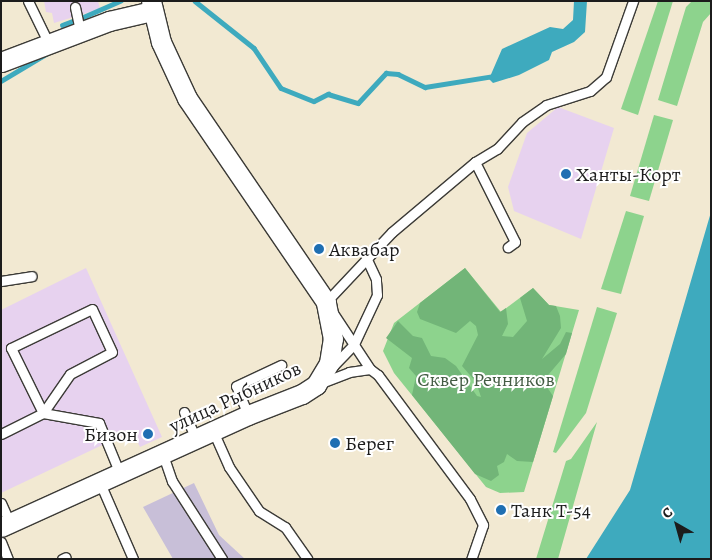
<!DOCTYPE html>
<html>
<head>
<meta charset="utf-8">
<style>
  body { margin:0 }
  #map { position:relative; width:712px; height:560px; overflow:hidden; background:#f2e9d2; font-family:Alegreya,serif }
  div>[style] { position:absolute }
  [style*='--x'] { left:calc(var(--x)*1px); top:calc(var(--y)*1px); width:calc(var(--w)*1px); rotate:calc(var(--a)*1deg) }
  .built>* { inset:0; background:#e7d2ef }
  .industrial>* { inset:0; background:#c8bfd8 }
  .green>* { inset:0; background:#8dd38d }
  .forest>* { inset:0; background:#72b578 }
  .water>* { inset:0; background:#3eaabe }
  .stream>* { height:4.5px; margin:-2.25px; padding:0 2.25px; transform-origin:2.25px; border-radius:2.25px; background:#3eaabe }
  .roads { filter:drop-shadow(1px 0 #3c3b37) drop-shadow(-1px 0 #3c3b37) drop-shadow(0 1px #3c3b37) drop-shadow(0 -1px #3c3b37) }
  .lane>* { height:9px; margin:-4.5px; padding:0 4.5px; transform-origin:4.5px; border-radius:4.5px; background:#fff }
  .street>* { height:19px; margin:-9.5px; padding:0 9.5px; transform-origin:9.5px; border-radius:9.5px; background:#fff }
  .dots>* { width:14px; height:14px; translate:-50% -50%; box-sizing:border-box; border:2px solid #fff; border-radius:50% }
  span { translate:-50% -50%; white-space:nowrap; text-align:center; line-height:1.15; -webkit-text-stroke:4px #fff; paint-order:stroke }
  .poi-label { font-size:20px; color:#1c1c1c }
  .left { translate:0 -50%; text-align:left }
  .right { translate:-100% -50%; text-align:right }
  .park-label { font-size:20px; color:#445c44 }
  .street-label { font-size:20px; color:#1c1c1c }
  .frame { position:absolute; inset:0; border:2px solid #1c1c1c; pointer-events:none }
  .north { position:absolute; left:652px; top:500px; width:50px; height:50px; -webkit-text-stroke:4px #fff; paint-order:stroke; rotate:322deg; font-size:14px; font-weight:700; line-height:20px; text-align:center; color:#1c1c1c }
  .north::after { content:''; display:block; margin:auto; width:18px; height:22px; background:#1c1c1c; clip-path:polygon(50% 0,100% 100%,50% 72%,0 100%) }
</style>
</head>
<body>
<div id="map">
  <div class="built">
    <div style="clip-path:polygon(44px 1px,98px 1px,100px 9px,54px 23px,52px 13px,46px 12px)"></div>
    <div style="clip-path:polygon(558px 107px,614px 128px,581px 239px,514px 211px,508px 187px,527px 133px)"></div>
    <div style="clip-path:polygon(86px 268px,162px 437px,140px 447px,132px 431px,1px 493px,1px 310px)"></div>
  </div>
  <div class="industrial">
    <div style="clip-path:polygon(194px 483px,219px 535px,245px 559px,173px 559px,143px 507px)"></div>
  </div>
  <div class="green">
    <div style="clip-path:polygon(658px 1px,673px 1px,638px 115px,621px 109px)"></div>
    <div style="clip-path:polygon(692px 1px,711px 1px,711px 13px,703px 22px,677px 106px,658px 100px,686px 7px)"></div>
    <div style="clip-path:polygon(654px 115px,673px 120px,649px 201px,630px 196px)"></div>
    <div style="clip-path:polygon(626px 211px,644px 216px,621px 294px,601px 289px)"></div>
    <div style="clip-path:polygon(465px 268px,501px 312px,533px 288px,549px 305px,579px 310px,524px 492px,500px 493px,486px 487px,394px 373px,383px 351px,394px 323px)"></div>
    <div style="clip-path:polygon(597px 307px,617px 313px,586px 413px,556px 453px,553px 452px)"></div>
    <div style="clip-path:polygon(597px 422px,558px 559px,536px 559px,566px 461px,571px 459px)"></div>
  </div>
  <div class="forest">
    <div style="clip-path:polygon(465px 268px,500px 312px,506px 308px,508px 324px,502px 336px,513px 337px,527px 321px,520px 298px,533px 288px,549px 305px,556px 306px,560px 316px,561px 328px,542px 359px,560px 344px,566px 332px,572px 333px,566px 354px,543px 381px,553px 396px,533px 462px,517px 461px,507px 454px,504px 462px,497px 466px,499px 475px,491px 481px,475px 474px,412px 395px,416px 376px,409px 368px,412px 358px,386px 338px,398px 321px,413px 336px,422px 338px,431px 356px,445px 358px,456px 366px,477px 396px,481px 397px,476px 382px,462px 366px,478px 335px,476px 326px,470px 321px,456px 333px,420px 319px,417px 312px,420px 303px)"></div>
  </div>
  <div class="water">
    <div style="clip-path:polygon(574px 1px,587px 1px,585px 32px,574px 42px,552px 52px,549px 60px,519px 75px,493px 83px,489px 79px,502px 49px,550px 27px,563px 29px,573px 20px)"></div>
    <div style="clip-path:polygon(711px 212px,711px 559px,586px 559px,630px 490px)"></div>
  </div>
  <div class="stream">
    <div style="--x:195;--y:1;--w:75;--a:38.5"></div>
    <div style="--x:254;--y:48;--w:48;--a:56"></div>
    <div style="--x:281;--y:88;--w:35;--a:22"></div>
    <div style="--x:314;--y:101;--w:16;--a:-27"></div>
    <div style="--x:328;--y:94;--w:31;--a:17"></div>
    <div style="--x:358;--y:103;--w:41;--a:-47"></div>
    <div style="--x:386;--y:73;--w:12;--a:5"></div>
    <div style="--x:398;--y:74;--w:30;--a:26"></div>
    <div style="--x:425;--y:87;--w:70;--a:-9.1"></div>
    <div style="--x:81;--y:18;--w:43;--a:-23.6"></div>
    <div style="--x:62;--y:25;--w:12;--a:-20"></div>
    <div style="--x:1;--y:81;--w:58;--a:-31"></div>
  </div>
  <div class="roads">
    <div class="lane">
      <div style="--x:28;--y:1;--w:48;--a:64"></div>
      <div style="--x:75;--y:7;--w:25;--a:78"></div>
      <div style="--x:475;--y:162;--w:89;--a:63.4"></div>
      <div style="--x:515;--y:242;--w:9;--a:144"></div>
      <div style="--x:1;--y:281;--w:31;--a:-9"></div>
      <div style="--x:326;--y:302;--w:96;--a:-46.7"></div>
      <div style="--x:392;--y:232;--w:109;--a:-40.1"></div>
      <div style="--x:475;--y:162;--w:26;--a:-31"></div>
      <div style="--x:497;--y:149;--w:37;--a:-47"></div>
      <div style="--x:522;--y:122;--w:29;--a:-35"></div>
      <div style="--x:546;--y:105;--w:46;--a:-17.7"></div>
      <div style="--x:590;--y:91;--w:21;--a:-41"></div>
      <div style="--x:606;--y:77;--w:81;--a:-70.4"></div>
      <div style="--x:333;--y:313;--w:67;--a:56.5"></div>
      <div style="--x:331;--y:368;--w:33;--a:-46"></div>
      <div style="--x:354;--y:344;--w:54;--a:-64.9"></div>
      <div style="--x:377;--y:295;--w:16;--a:-94"></div>
      <div style="--x:376;--y:279;--w:21;--a:-115"></div>
      <div style="--x:321;--y:383;--w:30;--a:-21"></div>
      <div style="--x:349;--y:372;--w:21;--a:-8"></div>
      <div style="--x:370;--y:369;--w:10;--a:37"></div>
      <div style="--x:378;--y:375;--w:154;--a:53.4"></div>
      <div style="--x:470;--y:499;--w:29;--a:63"></div>
      <div style="--x:483;--y:525;--w:36;--a:109"></div>
      <div style="--x:184;--y:412;--w:30;--a:66"></div>
      <div style="--x:43;--y:413;--w:57;--a:10.1"></div>
      <div style="--x:99;--y:423;--w:55;--a:67.6"></div>
      <div style="--x:248;--y:415;--w:31;--a:-112"></div>
      <div style="--x:236;--y:386;--w:50;--a:-25"></div>
      <div style="--x:213;--y:431;--w:39;--a:66"></div>
      <div style="--x:229;--y:467;--w:53;--a:55.7"></div>
      <div style="--x:259;--y:511;--w:31;--a:32"></div>
      <div style="--x:285;--y:527;--w:39;--a:55"></div>
      <div style="--x:1;--y:434;--w:47;--a:-26.6"></div>
      <div style="--x:43;--y:413;--w:47;--a:-55.3"></div>
      <div style="--x:70;--y:374;--w:47;--a:-27.6"></div>
      <div style="--x:112;--y:352;--w:47;--a:-114.9"></div>
      <div style="--x:92;--y:309;--w:90;--a:154.3"></div>
      <div style="--x:11;--y:348;--w:72;--a:63.8"></div>
      <div style="--x:163;--y:455;--w:28;--a:71"></div>
      <div style="--x:172;--y:481;--w:93;--a:57.3"></div>
      <div style="--x:100;--y:483;--w:83;--a:66.5"></div>
      <div style="--x:1;--y:503;--w:22;--a:66"></div>
      <div style="--x:1;--y:542;--w:18;--a:68"></div>
      <div style="--x:62;--y:559;--w:4;--a:-27"></div>
    </div>
    <div class="street">
      <div style="--x:1;--y:62;--w:116;--a:-20.8"></div>
      <div style="--x:109;--y:21;--w:44;--a:-13.1"></div>
      <div style="--x:1;--y:527;--w:271;--a:-24.4"></div>
      <div style="--x:248;--y:415;--w:58;--a:-21.3"></div>
      <div style="--x:302;--y:394;--w:17;--a:-33"></div>
      <div style="--x:316;--y:385;--w:26;--a:-59"></div>
      <div style="--x:329;--y:363;--w:24;--a:-81"></div>
      <div style="--x:333;--y:339;--w:38;--a:-101"></div>
      <div style="--x:326;--y:302;--w:247;--a:-124.3"></div>
      <div style="--x:187;--y:98;--w:62;--a:-114.9"></div>
      <div style="--x:161;--y:42;--w:42;--a:-103.7"></div>
    </div>
  </div>
  <div class="dots">
    <div style="left:566px;top:174px;background:#1f6fb2"></div>
    <div style="left:319px;top:249px;background:#1f6fb2"></div>
    <div style="left:148px;top:434px;background:#1f6fb2"></div>
    <div style="left:335px;top:443px;background:#1f6fb2"></div>
    <div style="left:501px;top:510px;background:#1f6fb2"></div>
  </div>
  <div class="poi-label">
    <span class="left" style="left:576px;top:174px">Ханты-Корт</span>
    <span class="left" style="left:329px;top:249px">Аквабар</span>
    <span class="right" style="left:138px;top:434px">Бизон</span>
    <span class="left" style="left:345px;top:443px">Берег</span>
    <span class="left" style="left:511px;top:510px">Танк Т-54</span>
  </div>
  <div class="park-label">
    <span style="left:486px;top:379px">Сквер Речников</span>
  </div>
  <div class="street-label">
    <span style="left:235px;top:397px;rotate:-25deg">улица Рыбников</span>
  </div>
  <div class="frame"></div>
  <div class="north">С</div>
</div>
</body>
</html>
